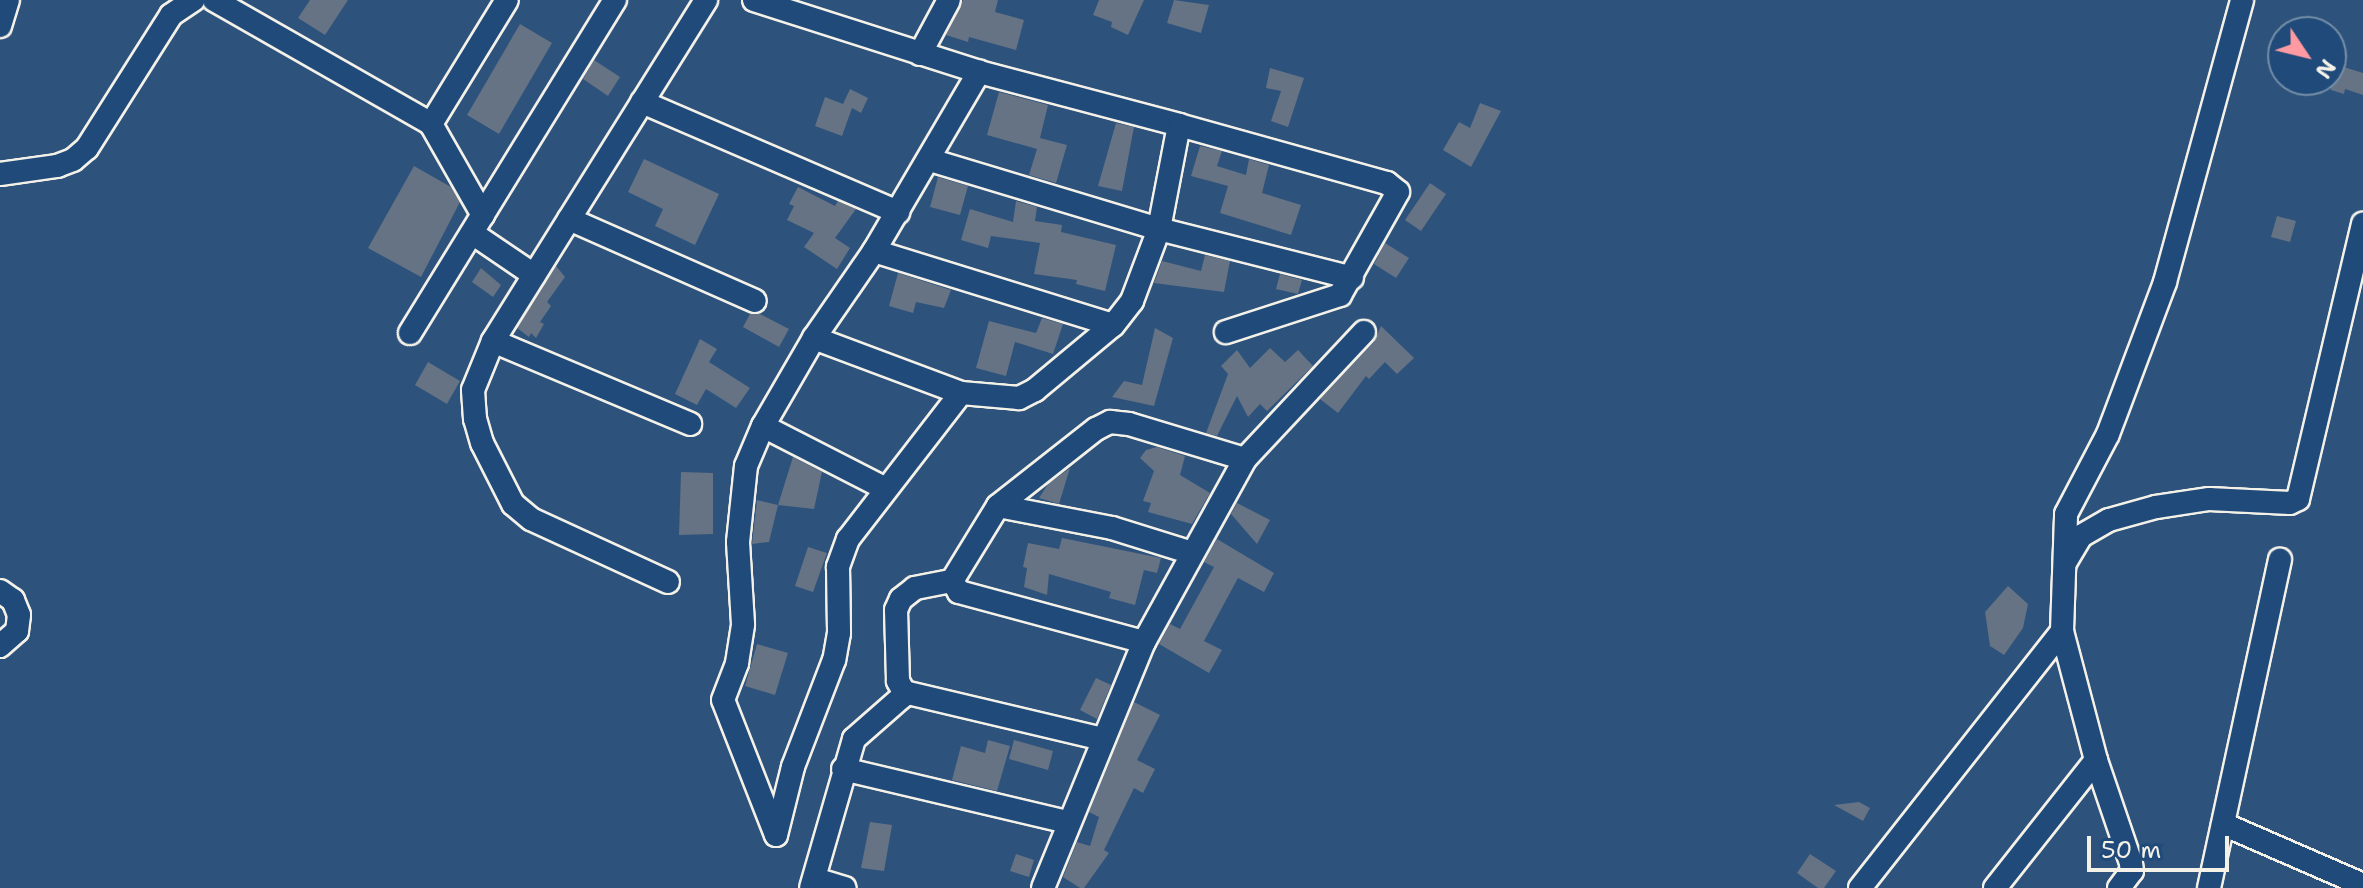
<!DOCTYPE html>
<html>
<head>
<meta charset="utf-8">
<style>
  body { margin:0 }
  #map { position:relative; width:2363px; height:888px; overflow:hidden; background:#2d527c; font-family:"Shantell Sans",sans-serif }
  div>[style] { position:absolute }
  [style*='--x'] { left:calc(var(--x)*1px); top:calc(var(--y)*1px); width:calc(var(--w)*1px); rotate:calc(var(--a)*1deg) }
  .building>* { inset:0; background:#657384 }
  .roads { filter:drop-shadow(2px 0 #f4f1e8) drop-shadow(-2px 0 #f4f1e8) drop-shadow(0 2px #f4f1e8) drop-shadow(0 -2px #f4f1e8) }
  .street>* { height:22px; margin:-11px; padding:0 11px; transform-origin:11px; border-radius:11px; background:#1f4a7a }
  span { translate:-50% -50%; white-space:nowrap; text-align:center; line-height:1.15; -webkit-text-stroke:6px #1f4a7a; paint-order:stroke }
  .north { position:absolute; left:2267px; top:16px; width:80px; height:80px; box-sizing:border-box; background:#1f4a7a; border:2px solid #748da6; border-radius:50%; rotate:125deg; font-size:22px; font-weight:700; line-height:32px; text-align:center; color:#f4f1e8 }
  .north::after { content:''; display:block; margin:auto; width:28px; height:36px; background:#ff9aa2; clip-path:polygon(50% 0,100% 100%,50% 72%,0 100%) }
  .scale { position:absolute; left:2087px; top:836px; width:142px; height:36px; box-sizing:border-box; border:4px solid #f4f1e8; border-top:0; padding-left:10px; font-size:24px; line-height:28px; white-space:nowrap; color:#f4f1e8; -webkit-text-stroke:6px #1f4a7a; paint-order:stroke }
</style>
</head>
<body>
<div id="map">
  <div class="building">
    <div style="clip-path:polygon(310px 0,348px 0,325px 35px,298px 18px)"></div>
    <div style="clip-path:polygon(963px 0,998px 0,995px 12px,1024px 20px,1016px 50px,969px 37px,968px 42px,946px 35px)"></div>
    <div style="clip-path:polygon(1099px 0,1144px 0,1128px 35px,1111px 27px,1112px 22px,1093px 15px)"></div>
    <div style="clip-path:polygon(1174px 0,1209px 5px,1201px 33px,1167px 23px)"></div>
    <div style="clip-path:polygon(520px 24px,552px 43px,499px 134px,467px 115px)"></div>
    <div style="clip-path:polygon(594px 60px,620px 77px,608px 96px,583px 79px)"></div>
    <div style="clip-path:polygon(2331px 63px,2363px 73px,2363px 95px,2345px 89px,2344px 94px,2331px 90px)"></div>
    <div style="clip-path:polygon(1270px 68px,1304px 78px,1288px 127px,1271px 121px,1281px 91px,1266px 88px)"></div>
    <div style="clip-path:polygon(850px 89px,868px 98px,861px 113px,852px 108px,842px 136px,815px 126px,825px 97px,843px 104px)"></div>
    <div style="clip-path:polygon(999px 92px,1048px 105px,1040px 138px,1067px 145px,1056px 183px,1029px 175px,1037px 149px,987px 135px)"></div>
    <div style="clip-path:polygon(1480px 103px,1501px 111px,1471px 167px,1443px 150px,1459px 122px,1470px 128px)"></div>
    <div style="clip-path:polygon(1116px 123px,1134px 127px,1122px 191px,1098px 186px)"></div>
    <div style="clip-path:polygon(1200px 146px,1222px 151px,1217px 166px,1246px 175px,1249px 159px,1269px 165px,1262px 193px,1301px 205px,1291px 235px,1220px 213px,1228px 186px,1191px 176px)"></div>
    <div style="clip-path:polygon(644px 159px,719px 194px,695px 245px,655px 226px,663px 209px,628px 192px)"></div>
    <div style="clip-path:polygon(414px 166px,451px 187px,460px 202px,421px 277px,368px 248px)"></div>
    <div style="clip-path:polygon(938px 177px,968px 186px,960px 215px,930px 207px)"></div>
    <div style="clip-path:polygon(1430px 183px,1446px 194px,1421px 231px,1405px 220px)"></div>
    <div style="clip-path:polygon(798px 187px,835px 206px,838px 201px,856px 209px,835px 238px,850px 248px,837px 269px,804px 247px,814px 233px,787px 220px,794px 206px,789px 204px)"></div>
    <div style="clip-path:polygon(1016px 201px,1037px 207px,1035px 221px,1062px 225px,1061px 232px,1116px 245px,1105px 291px,1076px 284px,1077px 280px,1034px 274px,1040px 243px,991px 236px,988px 248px,961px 240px,970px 209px,1013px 222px)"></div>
    <div style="clip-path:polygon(2277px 216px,2296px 221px,2290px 242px,2271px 237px)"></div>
    <div style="clip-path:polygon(1385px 243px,1409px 258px,1396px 278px,1374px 264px)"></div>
    <div style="clip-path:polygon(1205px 255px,1230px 261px,1224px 292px,1154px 283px,1162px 261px,1201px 271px)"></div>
    <div style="clip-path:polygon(556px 266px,565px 277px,547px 302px,551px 306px,540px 322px,544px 324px,536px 338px,531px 333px,529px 337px,517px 328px)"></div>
    <div style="clip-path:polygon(481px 268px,501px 285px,493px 297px,472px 282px)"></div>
    <div style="clip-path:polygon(898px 273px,951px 290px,944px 308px,916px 302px,913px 313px,889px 306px)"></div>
    <div style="clip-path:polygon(1280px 274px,1302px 280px,1298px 294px,1276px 289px)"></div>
    <div style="clip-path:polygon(750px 314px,760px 314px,789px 329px,779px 347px,743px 327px)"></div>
    <div style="clip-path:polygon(1042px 318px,1063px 324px,1053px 354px,1015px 342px,1006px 376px,976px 368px,989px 321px,1036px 333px)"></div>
    <div style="clip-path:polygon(1381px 326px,1414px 358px,1397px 374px,1385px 362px,1369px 379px,1366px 376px,1338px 413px,1320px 399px,1374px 342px)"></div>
    <div style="clip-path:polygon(1155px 328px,1173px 338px,1154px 406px,1112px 397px,1124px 381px,1142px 385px)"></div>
    <div style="clip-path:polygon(700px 339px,717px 349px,709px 362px,750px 388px,736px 408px,706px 389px,697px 405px,675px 394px)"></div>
    <div style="clip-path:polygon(1270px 348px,1285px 362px,1298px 350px,1313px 366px,1267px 411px,1260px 404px,1248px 417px,1237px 396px,1217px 436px,1206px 433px,1228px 374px,1221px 366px,1237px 350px,1250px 368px)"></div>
    <div style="clip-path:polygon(428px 362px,460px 381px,447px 404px,415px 385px)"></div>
    <div style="clip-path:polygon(1157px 447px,1185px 456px,1180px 475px,1210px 493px,1192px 524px,1148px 512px,1151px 503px,1143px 501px,1154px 471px,1140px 458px,1146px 450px)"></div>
    <div style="clip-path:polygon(793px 457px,822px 472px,814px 509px,778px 505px)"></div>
    <div style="clip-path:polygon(1070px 468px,1059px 504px,1039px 498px,1048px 484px)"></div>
    <div style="clip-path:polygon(681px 472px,713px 473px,713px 534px,679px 535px)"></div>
    <div style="clip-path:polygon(757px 500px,778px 505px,769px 542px,752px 544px)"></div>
    <div style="clip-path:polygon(1237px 503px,1270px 520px,1257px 544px,1231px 514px)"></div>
    <div style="clip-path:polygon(1062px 538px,1161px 558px,1157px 573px,1144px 570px,1135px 605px,1109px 598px,1111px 592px,1049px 574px,1047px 595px,1024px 587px,1027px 568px,1023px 567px,1028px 543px,1059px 549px)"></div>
    <div style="clip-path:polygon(1217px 539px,1274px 573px,1264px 592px,1238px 578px,1204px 641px,1222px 650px,1209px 673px,1159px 644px,1170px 624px,1180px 629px,1214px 567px,1204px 562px)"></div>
    <div style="clip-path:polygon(808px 547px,827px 553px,813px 592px,795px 586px)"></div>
    <div style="clip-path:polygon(2008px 586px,2028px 604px,2023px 628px,2004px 655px,1990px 646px,1985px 612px)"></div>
    <div style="clip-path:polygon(757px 644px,788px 653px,775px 695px,745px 686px)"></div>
    <div style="clip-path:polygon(1096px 678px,1111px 685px,1097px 719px,1080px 710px)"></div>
    <div style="clip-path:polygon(1134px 702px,1160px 715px,1137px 760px,1155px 769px,1143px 793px,1134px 788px,1104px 850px,1109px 853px,1084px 888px,1080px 888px,1063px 877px,1077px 842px,1090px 846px,1099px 817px,1089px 812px)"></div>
    <div style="clip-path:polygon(988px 740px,1010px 746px,997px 791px,952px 780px,961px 746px,985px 753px)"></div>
    <div style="clip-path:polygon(1014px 740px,1053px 751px,1048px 770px,1009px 759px)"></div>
    <div style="clip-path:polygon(1859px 802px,1870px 808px,1863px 821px,1834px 805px)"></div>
    <div style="clip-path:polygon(870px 822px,892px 825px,884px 871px,861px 868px)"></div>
    <div style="clip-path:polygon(1016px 854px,1034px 860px,1029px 877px,1010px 871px)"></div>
    <div style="clip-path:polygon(1810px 854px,1836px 871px,1824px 888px,1818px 888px,1797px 873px)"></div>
  </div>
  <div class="roads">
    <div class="street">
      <div style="--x:214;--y:0;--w:250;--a:29.7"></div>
      <div style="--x:431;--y:124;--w:105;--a:60.3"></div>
      <div style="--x:754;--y:0;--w:236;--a:17.7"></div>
      <div style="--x:979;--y:72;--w:207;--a:14.8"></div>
      <div style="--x:1179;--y:125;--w:106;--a:100.9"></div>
      <div style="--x:1159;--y:229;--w:77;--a:110.6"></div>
      <div style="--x:1132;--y:301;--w:31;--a:128"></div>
      <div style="--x:1113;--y:325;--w:102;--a:140.2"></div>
      <div style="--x:1035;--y:390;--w:18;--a:153"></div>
      <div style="--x:1019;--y:398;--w:58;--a:-175.1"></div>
      <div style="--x:961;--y:393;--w:185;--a:127.7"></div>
      <div style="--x:848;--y:539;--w:30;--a:110"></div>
      <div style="--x:838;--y:567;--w:66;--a:89.1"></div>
      <div style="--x:839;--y:633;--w:27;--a:100"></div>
      <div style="--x:834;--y:660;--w:115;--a:111"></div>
      <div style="--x:793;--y:767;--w:70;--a:104"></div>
      <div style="--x:0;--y:26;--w:27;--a:-73"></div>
      <div style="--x:920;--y:54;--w:61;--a:-61.8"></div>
      <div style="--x:642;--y:102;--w:279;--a:23.3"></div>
      <div style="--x:431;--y:124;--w:145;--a:-58.5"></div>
      <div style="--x:1179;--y:125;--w:216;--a:15.6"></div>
      <div style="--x:1387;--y:183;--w:14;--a:39"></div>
      <div style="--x:1398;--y:192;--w:118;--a:119.4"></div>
      <div style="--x:1340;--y:295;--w:120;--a:162"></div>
      <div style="--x:930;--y:160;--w:239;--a:16.8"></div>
      <div style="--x:1159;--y:229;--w:199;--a:14.2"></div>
      <div style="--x:0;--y:174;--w:58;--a:-8"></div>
      <div style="--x:57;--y:166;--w:17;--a:-21"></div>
      <div style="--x:73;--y:160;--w:18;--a:-41"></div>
      <div style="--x:87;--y:148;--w:157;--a:-57.7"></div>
      <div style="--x:171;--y:15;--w:27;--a:-34"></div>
      <div style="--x:569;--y:219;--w:203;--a:23.8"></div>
      <div style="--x:472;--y:233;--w:75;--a:34.1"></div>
      <div style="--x:874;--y:251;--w:250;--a:17.2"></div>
      <div style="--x:410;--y:333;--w:391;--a:-58.4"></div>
      <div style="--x:814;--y:338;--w:157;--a:20.5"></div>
      <div style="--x:493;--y:341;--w:214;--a:22.8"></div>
      <div style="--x:763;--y:426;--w:136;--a:27.1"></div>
      <div style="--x:998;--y:506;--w:116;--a:10.9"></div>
      <div style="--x:1112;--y:528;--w:84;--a:17.4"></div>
      <div style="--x:2066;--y:561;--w:29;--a:-59"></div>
      <div style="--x:2081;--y:536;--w:32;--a:-30"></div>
      <div style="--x:2109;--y:520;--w:49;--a:-15.5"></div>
      <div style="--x:2156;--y:507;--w:54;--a:-8.6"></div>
      <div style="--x:2209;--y:499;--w:81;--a:2.8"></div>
      <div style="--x:2290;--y:503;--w:9;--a:-27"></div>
      <div style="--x:2298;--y:499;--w:283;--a:-76.7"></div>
      <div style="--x:668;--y:582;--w:151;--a:-155.3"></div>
      <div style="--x:531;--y:519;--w:23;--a:-140"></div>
      <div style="--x:513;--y:504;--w:68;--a:-116.9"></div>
      <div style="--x:482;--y:443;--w:25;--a:-106"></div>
      <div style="--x:475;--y:419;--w:29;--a:-94"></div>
      <div style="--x:473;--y:390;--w:53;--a:-67.8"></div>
      <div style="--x:493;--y:341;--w:402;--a:-58"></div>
      <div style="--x:0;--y:591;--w:16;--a:35"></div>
      <div style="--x:13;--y:600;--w:16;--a:68"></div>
      <div style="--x:19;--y:615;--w:16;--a:97"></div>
      <div style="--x:17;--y:631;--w:23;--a:139"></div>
      <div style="--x:1144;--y:642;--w:192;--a:-164.9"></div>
      <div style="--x:959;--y:592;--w:13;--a:-122"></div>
      <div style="--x:952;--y:581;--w:88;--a:-58.5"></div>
      <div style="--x:998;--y:506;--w:125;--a:-38.2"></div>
      <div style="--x:1096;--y:429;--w:16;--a:-27"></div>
      <div style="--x:1110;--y:422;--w:19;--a:6"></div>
      <div style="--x:1129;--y:424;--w:121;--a:16.8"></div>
      <div style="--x:904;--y:692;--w:204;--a:13.3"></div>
      <div style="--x:843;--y:769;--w:231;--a:13.3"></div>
      <div style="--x:2223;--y:824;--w:153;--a:23.5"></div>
      <div style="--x:776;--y:835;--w:145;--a:-111.4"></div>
      <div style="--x:723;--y:700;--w:40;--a:-69"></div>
      <div style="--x:737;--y:663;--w:39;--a:-81"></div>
      <div style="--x:743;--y:624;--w:82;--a:-93.5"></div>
      <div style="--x:738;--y:542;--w:76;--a:-84"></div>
      <div style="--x:746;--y:466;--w:43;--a:-67"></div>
      <div style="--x:763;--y:426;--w:102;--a:-59.9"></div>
      <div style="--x:814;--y:338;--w:106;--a:-55.4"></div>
      <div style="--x:874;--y:251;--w:208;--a:-59.6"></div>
      <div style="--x:815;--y:879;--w:31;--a:17"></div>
      <div style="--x:811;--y:888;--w:155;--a:-73.9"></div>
      <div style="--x:854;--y:739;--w:64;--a:-41.2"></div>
      <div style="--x:902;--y:697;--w:5;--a:-68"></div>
      <div style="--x:904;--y:692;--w:13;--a:-119"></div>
      <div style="--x:898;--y:681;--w:71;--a:-91.6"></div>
      <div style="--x:896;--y:610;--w:12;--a:-66"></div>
      <div style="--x:901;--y:599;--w:18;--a:-38"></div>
      <div style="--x:915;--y:588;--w:38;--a:-11"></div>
      <div style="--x:1043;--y:888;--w:266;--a:-67.7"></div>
      <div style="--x:1144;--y:642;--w:209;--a:-61.1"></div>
      <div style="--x:1245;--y:459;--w:174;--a:-46.9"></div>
      <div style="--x:1860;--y:888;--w:327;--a:-51.8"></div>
      <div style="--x:1995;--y:888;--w:163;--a:-51.7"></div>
      <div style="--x:2119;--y:888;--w:21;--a:-53"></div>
      <div style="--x:2132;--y:871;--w:8;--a:-97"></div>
      <div style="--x:2131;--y:863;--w:109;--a:-108.8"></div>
      <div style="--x:2096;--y:760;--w:133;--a:-104.8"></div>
      <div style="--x:2062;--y:631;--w:117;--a:-88"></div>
      <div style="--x:2066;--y:514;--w:90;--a:-62.3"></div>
      <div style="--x:2108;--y:434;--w:162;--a:-69.4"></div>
      <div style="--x:2165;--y:282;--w:292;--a:-74.7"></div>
      <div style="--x:2209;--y:888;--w:336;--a:-77.8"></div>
    </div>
  </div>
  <div class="north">N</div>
  <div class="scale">50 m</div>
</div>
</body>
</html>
